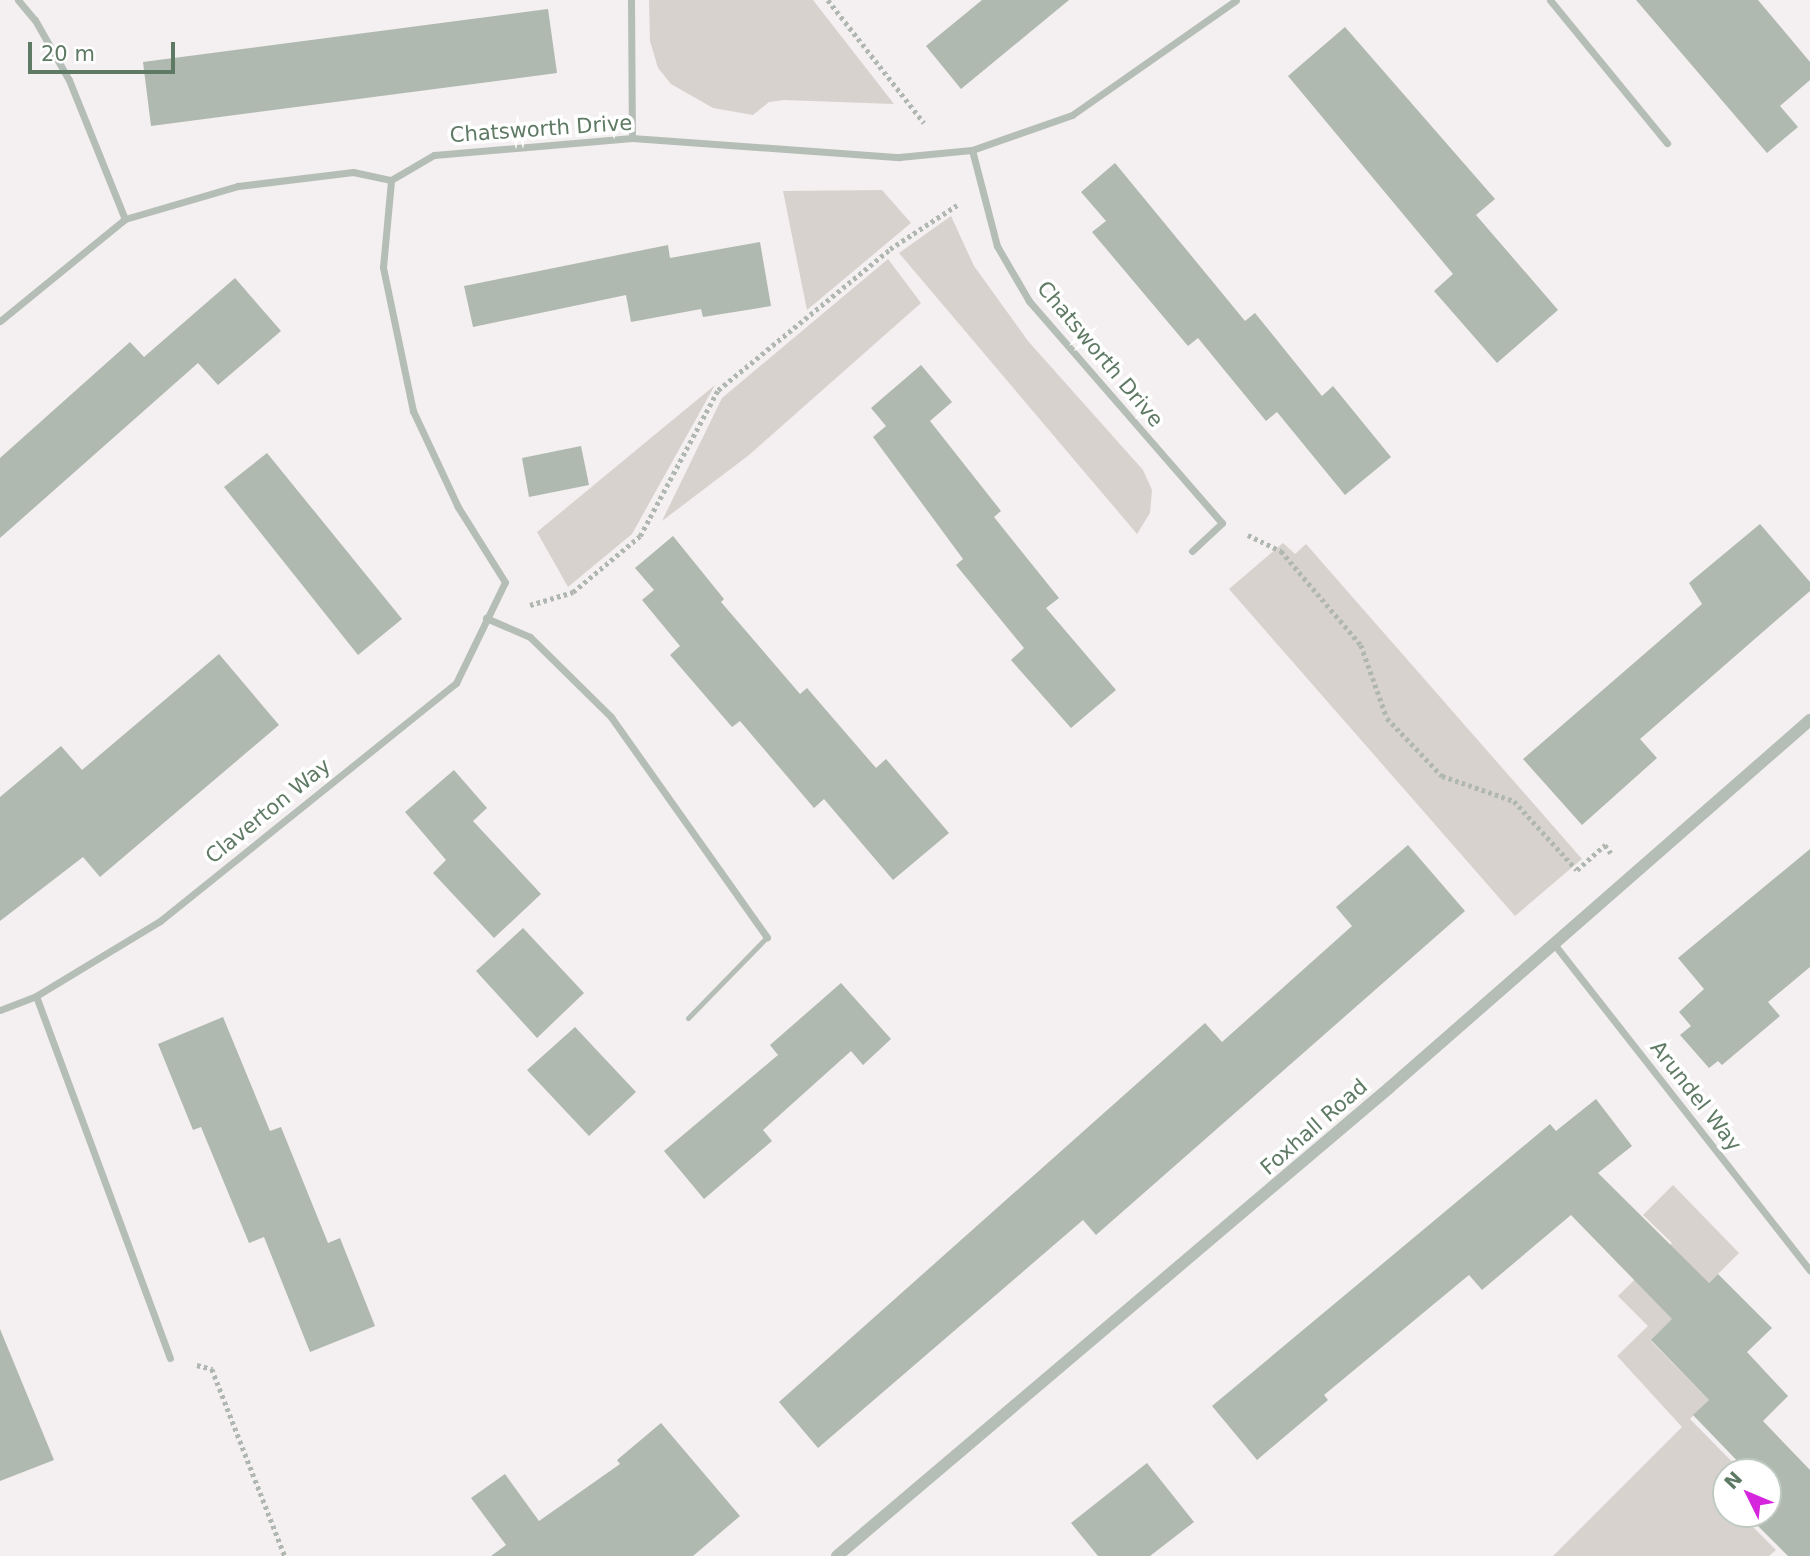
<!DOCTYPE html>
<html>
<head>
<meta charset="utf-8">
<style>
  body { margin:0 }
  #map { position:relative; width:1810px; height:1556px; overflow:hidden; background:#f4eff0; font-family:"DejaVu Sans",sans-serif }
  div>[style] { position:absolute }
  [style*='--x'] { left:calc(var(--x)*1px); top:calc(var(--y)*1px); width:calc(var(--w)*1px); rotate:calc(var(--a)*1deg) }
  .green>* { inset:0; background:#d8d2cf }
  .building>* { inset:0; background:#afb9b0 }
  .path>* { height:4.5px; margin-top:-2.25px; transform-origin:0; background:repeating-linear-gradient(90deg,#b0b7b1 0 3.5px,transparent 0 7px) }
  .service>* { height:5px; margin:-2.5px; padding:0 2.5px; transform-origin:2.5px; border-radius:2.5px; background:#b5beb6 }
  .minor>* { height:7px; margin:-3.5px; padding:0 3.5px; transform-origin:3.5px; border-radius:3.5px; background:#b5beb6 }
  .tertiary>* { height:12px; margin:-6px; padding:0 6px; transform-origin:6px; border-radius:6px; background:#b5beb6 }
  span { translate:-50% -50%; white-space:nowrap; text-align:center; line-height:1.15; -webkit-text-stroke:7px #fff; paint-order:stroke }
  .street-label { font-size:21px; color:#5f7a64 }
  .north { position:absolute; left:1712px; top:1458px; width:70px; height:70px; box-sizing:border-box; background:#fff; border:2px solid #bfcac1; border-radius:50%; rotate:313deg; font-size:19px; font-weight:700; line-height:28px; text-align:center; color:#5f7a64 }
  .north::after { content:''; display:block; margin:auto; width:24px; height:32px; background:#d526dd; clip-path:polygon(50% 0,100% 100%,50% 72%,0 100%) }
  .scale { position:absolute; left:28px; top:42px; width:147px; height:32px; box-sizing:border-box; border:4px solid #5f7a64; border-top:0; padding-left:9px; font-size:21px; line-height:24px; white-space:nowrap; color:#5f7a64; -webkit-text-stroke:5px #fff; paint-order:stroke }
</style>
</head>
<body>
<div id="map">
  <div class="green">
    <div style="clip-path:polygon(649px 0,813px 0,894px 104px,784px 100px,769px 102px,753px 115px,713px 108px,671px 84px,658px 68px,650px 41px)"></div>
    <div style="clip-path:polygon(882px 190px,911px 223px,807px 310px,783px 191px)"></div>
    <div style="clip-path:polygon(951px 216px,974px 266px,1028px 341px,1143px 470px,1152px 490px,1150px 513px,1137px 534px,899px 253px)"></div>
    <div style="clip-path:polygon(888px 259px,921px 303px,749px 455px,662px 521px,722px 398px)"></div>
    <div style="clip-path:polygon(715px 385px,632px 534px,568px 587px,537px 532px)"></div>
    <div style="clip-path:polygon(1283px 543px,1295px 554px,1306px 544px,1582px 859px,1515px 916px,1229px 589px)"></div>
    <div style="clip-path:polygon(1673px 1185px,1739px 1253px,1651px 1341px,1709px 1400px,1690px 1419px,1742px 1472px,1726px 1472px,1726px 1514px,1745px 1514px,1743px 1517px,1776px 1550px,1769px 1556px,1553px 1556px,1682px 1427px,1617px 1356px,1648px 1326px,1618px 1296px,1672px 1243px,1643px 1215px)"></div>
  </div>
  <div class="building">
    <div style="clip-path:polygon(982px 0,1069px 0,961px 89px,926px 46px)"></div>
    <div style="clip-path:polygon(1636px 0,1758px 0,1810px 62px,1810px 80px,1780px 106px,1798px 127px,1767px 153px)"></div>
    <div style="clip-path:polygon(548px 9px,557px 73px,151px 126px,143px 62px)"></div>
    <div style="clip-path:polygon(1345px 27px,1495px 199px,1476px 215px,1558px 310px,1497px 363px,1434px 291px,1453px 274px,1288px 76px)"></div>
    <div style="clip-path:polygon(1115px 163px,1245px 321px,1255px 313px,1322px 396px,1333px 386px,1391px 457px,1345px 495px,1277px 412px,1266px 421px,1198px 338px,1188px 346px,1092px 232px,1106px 221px,1081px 192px)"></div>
    <div style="clip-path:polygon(760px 242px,771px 306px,703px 317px,701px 309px,631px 322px,626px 295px,473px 327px,464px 286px,668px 245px,670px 258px)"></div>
    <div style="clip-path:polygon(235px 278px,281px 331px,218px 385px,198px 363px,0 538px,0 458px,130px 342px,144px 357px)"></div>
    <div style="clip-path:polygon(921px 365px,952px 402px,930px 421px,1001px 511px,994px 517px,1059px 598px,1046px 608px,1116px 690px,1071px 728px,1011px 660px,1024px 648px,956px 565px,963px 559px,873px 437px,886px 426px,871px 408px)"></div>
    <div style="clip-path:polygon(581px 446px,589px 485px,529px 497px,522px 458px)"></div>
    <div style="clip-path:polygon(267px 453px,402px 619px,358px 655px,224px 487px)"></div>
    <div style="clip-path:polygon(1760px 524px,1810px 582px,1810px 591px,1640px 739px,1657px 758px,1582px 825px,1523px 759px,1702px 604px,1689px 583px)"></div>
    <div style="clip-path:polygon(673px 536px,724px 599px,721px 602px,800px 694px,807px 688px,876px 768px,886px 759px,949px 833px,893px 880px,824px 799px,814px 808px,740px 721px,732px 727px,670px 655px,680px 646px,642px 600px,654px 590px,635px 568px)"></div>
    <div style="clip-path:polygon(219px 654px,279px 725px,100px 877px,83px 857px,0 921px,0 797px,61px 746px,82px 770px)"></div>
    <div style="clip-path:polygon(454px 770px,487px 808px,473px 821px,541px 894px,494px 938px,433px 873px,446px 860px,405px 812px)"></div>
    <div style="clip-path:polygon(1408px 845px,1465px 911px,1096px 1235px,1083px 1220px,818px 1448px,779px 1402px,1205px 1023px,1222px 1042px,1352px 926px,1336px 907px)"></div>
    <div style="clip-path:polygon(1810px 849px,1810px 967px,1768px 1002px,1780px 1016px,1722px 1065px,1718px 1061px,1709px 1068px,1680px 1035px,1691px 1026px,1679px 1012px,1704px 989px,1678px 958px)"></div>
    <div style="clip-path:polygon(523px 928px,584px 993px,537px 1038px,476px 971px)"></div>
    <div style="clip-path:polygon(841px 983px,891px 1039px,863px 1065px,851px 1051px,763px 1130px,772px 1141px,704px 1199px,664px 1151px,778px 1055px,770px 1045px)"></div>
    <div style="clip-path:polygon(223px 1017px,270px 1131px,281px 1127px,328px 1243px,340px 1238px,375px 1326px,310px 1352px,264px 1237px,249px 1243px,201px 1127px,193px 1130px,158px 1044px)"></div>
    <div style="clip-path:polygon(575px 1027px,636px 1092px,589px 1136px,527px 1070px)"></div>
    <div style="clip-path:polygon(1596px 1099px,1632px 1146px,1598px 1173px,1709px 1283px,1718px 1274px,1772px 1328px,1747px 1352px,1788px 1396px,1763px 1421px,1810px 1470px,1810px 1556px,1788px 1556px,1756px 1524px,1777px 1503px,1768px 1493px,1768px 1472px,1748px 1472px,1693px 1415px,1709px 1400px,1651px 1340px,1672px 1319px,1571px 1215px,1482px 1290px,1469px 1275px,1324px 1395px,1328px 1400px,1257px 1460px,1212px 1406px,1550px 1124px,1556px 1131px)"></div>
    <div style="clip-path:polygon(0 1329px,54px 1460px,0 1481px)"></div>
    <div style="clip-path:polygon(661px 1423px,740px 1516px,693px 1556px,491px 1556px,506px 1545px,471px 1498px,505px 1474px,539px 1521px,620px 1464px,617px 1460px)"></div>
    <div style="clip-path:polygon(1147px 1463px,1194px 1522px,1150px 1556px,1098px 1556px,1071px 1523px)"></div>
  </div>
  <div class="path">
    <div style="--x:828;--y:0;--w:156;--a:52"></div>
    <div style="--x:1248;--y:535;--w:37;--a:26"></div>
    <div style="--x:1281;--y:551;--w:123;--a:49.6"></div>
    <div style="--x:1361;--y:645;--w:77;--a:70.4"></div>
    <div style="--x:1387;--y:718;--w:80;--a:46.5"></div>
    <div style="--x:1442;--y:776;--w:76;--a:19.1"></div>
    <div style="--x:1514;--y:801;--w:93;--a:47.6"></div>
    <div style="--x:1577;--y:870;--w:38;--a:-42"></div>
    <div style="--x:1605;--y:845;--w:10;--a:53"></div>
    <div style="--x:530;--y:605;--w:45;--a:-16.8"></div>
    <div style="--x:573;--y:592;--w:87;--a:-39.9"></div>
    <div style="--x:640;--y:536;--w:166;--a:-61.9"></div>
    <div style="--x:718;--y:390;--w:222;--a:-39.3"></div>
    <div style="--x:890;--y:249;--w:80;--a:-33.3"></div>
    <div style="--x:197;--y:1365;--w:16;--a:15"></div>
    <div style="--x:212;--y:1369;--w:201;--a:68.7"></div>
  </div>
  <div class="service">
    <div style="--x:688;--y:1018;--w:113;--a:-45.7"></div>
  </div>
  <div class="minor">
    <div style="--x:18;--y:0;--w:26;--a:50"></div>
    <div style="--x:35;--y:20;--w:69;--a:60.5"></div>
    <div style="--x:69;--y:80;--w:150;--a:68.1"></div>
    <div style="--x:631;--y:0;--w:138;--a:89.6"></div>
    <div style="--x:1550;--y:0;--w:185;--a:50.7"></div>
    <div style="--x:972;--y:150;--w:99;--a:75.4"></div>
    <div style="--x:997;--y:246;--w:64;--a:59.8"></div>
    <div style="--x:1029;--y:301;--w:294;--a:49"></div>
    <div style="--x:1222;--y:523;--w:41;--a:137"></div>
    <div style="--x:0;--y:321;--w:161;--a:-39.2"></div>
    <div style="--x:125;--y:219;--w:118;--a:-16.3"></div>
    <div style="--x:238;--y:186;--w:116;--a:-6.9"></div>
    <div style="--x:353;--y:172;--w:39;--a:12"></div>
    <div style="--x:391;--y:180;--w:50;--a:-30.2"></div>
    <div style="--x:434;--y:155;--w:199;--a:-4.9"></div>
    <div style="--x:632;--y:138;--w:268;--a:4.1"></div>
    <div style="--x:899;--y:157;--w:73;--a:-5.5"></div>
    <div style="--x:972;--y:150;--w:106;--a:-19.3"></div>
    <div style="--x:1072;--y:115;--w:200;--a:-35"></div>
    <div style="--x:486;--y:618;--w:48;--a:23.4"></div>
    <div style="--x:530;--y:637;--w:114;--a:44.6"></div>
    <div style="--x:611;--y:717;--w:270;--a:54.7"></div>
    <div style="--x:1554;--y:944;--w:415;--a:51.9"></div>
    <div style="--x:36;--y:996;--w:386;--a:69.7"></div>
    <div style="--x:0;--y:1010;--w:39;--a:-21"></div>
    <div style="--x:36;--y:996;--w:145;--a:-31.2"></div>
    <div style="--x:160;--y:921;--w:380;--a:-38.8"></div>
    <div style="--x:456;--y:683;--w:112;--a:-64.1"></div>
    <div style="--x:505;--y:582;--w:89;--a:-122.1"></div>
    <div style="--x:458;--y:507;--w:106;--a:-115.1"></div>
    <div style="--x:413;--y:411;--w:147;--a:-101.8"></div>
    <div style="--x:383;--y:267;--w:87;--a:-84.7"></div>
  </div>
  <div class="tertiary">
    <div style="--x:837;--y:1556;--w:724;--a:-40.29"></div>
    <div style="--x:1389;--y:1088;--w:559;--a:-41.16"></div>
  </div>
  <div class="street-label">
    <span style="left:541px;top:129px;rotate:-4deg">Chatsworth Drive</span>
    <span style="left:1100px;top:354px;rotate:50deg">Chatsworth Drive</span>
    <span style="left:268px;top:811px;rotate:-39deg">Claverton Way</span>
    <span style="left:1696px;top:1096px;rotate:52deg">Arundel Way</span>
    <span style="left:1314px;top:1127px;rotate:-41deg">Foxhall Road</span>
  </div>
  <div class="north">N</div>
  <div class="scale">20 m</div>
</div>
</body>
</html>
